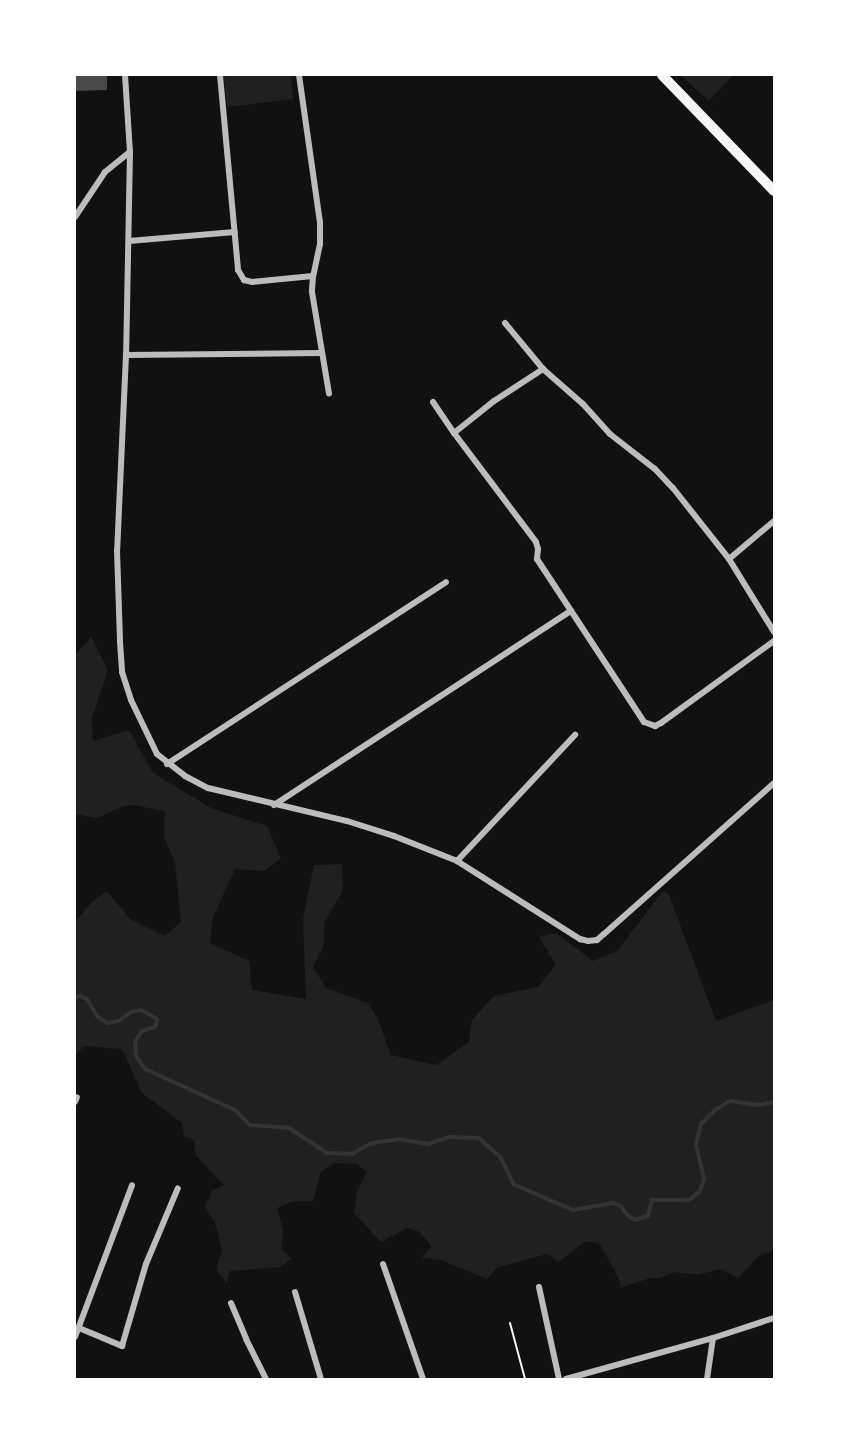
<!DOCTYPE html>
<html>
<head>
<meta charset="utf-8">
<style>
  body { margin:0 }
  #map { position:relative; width:849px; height:1454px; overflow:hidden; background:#111; font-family:"Exo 2",sans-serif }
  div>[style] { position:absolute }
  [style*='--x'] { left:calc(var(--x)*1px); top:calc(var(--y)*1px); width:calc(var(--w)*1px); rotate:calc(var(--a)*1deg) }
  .green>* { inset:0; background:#202020 }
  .stream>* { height:4px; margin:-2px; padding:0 2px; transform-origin:2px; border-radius:2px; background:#333 }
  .building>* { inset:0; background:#4a4a4a }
  .path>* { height:2px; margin:-1px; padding:0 1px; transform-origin:1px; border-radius:1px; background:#f5f5f5 }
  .minor>* { height:6px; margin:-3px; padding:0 3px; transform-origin:3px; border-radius:3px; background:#bcbcbc }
  .secondary>* { height:10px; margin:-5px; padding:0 5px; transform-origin:5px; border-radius:5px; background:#f5f5f5 }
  span { translate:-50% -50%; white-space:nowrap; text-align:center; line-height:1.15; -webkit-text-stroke:6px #fff; paint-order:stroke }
  .frame { position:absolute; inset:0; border:76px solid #fff; pointer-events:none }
</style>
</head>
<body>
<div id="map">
  <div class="green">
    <div style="clip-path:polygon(224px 75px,291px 75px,293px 99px,227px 107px)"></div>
    <div style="clip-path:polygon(680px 75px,733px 75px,709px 101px)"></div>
    <div style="clip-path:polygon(91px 637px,108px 670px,92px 718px,93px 741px,129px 730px,153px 773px,211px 808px,267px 826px,281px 858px,264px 871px,235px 869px,213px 917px,210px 943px,249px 961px,252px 990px,306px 999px,303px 919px,314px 865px,342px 864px,343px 890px,324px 923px,324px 945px,313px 967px,326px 988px,368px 1003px,378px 1019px,391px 1055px,436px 1065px,469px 1042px,472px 1020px,494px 996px,538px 987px,556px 965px,539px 937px,556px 933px,593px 961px,617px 951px,663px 891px,669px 895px,716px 1021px,774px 1000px,774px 1250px,758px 1257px,738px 1278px,720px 1269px,697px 1275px,675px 1272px,660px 1278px,650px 1278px,620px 1288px,620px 1281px,600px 1244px,586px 1241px,558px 1262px,547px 1254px,496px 1268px,487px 1279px,441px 1260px,422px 1258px,431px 1246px,420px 1232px,407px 1228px,381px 1242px,354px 1213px,357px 1192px,367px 1172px,357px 1164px,334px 1163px,321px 1172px,313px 1201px,293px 1201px,277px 1208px,283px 1230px,281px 1248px,291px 1259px,280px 1267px,230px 1271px,227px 1283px,216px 1270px,222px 1250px,216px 1225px,205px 1207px,212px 1191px,224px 1185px,196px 1156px,194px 1140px,184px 1136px,182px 1123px,142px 1093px,122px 1049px,84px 1046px,75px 1056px,75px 922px,92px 902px,107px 891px,130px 919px,165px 936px,181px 922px,175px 862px,164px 837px,165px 811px,133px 805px,121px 807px,97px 818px,75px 814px,75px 655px)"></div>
  </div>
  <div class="stream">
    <div style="--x:75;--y:998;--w:5;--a:-22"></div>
    <div style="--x:80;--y:996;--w:8;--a:23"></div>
    <div style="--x:87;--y:999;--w:20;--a:60"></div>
    <div style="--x:97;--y:1016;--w:12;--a:35"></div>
    <div style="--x:107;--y:1023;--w:12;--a:-9"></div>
    <div style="--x:119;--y:1021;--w:15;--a:-37"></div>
    <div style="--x:131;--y:1012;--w:10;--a:-11"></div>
    <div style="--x:141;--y:1010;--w:18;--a:29"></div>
    <div style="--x:157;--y:1019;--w:8;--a:104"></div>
    <div style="--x:155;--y:1027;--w:14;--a:163"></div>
    <div style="--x:142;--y:1031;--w:12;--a:125"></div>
    <div style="--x:135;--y:1041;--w:15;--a:86"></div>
    <div style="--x:136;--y:1056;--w:16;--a:55"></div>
    <div style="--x:145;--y:1069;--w:99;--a:24.5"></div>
    <div style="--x:235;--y:1110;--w:21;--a:45"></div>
    <div style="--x:250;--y:1125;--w:39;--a:4"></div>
    <div style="--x:289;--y:1128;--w:45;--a:33.3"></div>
    <div style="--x:327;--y:1153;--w:25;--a:2"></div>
    <div style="--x:352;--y:1154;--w:23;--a:-29"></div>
    <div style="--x:372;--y:1143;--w:27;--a:-8"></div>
    <div style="--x:399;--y:1139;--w:29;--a:10"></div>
    <div style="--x:428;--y:1144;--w:22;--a:-18"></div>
    <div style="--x:449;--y:1137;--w:30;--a:2"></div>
    <div style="--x:479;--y:1138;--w:30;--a:42"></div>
    <div style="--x:501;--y:1158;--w:29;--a:65"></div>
    <div style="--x:513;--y:1184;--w:65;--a:23.4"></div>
    <div style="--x:573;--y:1210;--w:41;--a:-9.9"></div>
    <div style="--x:613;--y:1203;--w:9;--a:21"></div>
    <div style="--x:621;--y:1206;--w:11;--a:56"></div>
    <div style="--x:627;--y:1215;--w:9;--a:32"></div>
    <div style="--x:635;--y:1220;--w:14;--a:-17"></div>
    <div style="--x:648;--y:1216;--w:16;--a:-76"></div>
    <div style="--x:652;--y:1200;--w:37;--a:0"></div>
    <div style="--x:689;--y:1200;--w:14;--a:-39"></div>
    <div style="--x:700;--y:1191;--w:13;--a:-72"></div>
    <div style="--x:704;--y:1179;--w:36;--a:-103"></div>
    <div style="--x:696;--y:1144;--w:21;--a:-76"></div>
    <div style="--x:701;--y:1124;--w:20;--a:-45"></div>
    <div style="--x:715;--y:1110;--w:17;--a:-31"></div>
    <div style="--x:730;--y:1101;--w:28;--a:8"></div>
    <div style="--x:758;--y:1105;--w:16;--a:-11"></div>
  </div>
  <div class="building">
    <div style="clip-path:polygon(75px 75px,107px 75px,107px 90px,75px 91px)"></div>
  </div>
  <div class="path">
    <div style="--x:510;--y:1323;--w:58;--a:75"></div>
  </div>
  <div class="minor">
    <div style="--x:125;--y:75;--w:77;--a:86.3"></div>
    <div style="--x:130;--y:152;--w:203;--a:91.1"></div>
    <div style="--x:126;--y:355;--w:195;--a:92.6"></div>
    <div style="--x:117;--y:550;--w:92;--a:88.1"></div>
    <div style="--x:120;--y:642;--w:30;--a:86"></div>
    <div style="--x:122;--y:672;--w:29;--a:72"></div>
    <div style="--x:131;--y:700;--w:60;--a:64.3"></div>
    <div style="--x:157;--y:754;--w:36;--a:38"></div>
    <div style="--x:185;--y:776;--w:26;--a:28"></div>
    <div style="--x:208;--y:788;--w:143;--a:13.4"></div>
    <div style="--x:347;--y:821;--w:49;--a:17.7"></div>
    <div style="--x:394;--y:836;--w:68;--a:21.6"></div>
    <div style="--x:457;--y:861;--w:146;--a:32.4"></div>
    <div style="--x:580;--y:939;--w:8;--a:14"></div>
    <div style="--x:588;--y:941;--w:9;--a:-6"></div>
    <div style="--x:597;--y:940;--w:9;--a:-41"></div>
    <div style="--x:604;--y:934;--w:227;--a:-41.6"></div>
    <div style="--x:220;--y:75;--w:196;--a:84.7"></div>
    <div style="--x:238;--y:270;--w:12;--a:59"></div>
    <div style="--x:244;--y:280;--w:8;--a:14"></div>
    <div style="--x:252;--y:282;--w:61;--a:-5.6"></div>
    <div style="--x:299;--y:75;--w:148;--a:81.9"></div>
    <div style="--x:320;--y:222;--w:22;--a:90"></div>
    <div style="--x:320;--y:244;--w:33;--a:102"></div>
    <div style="--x:313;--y:276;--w:16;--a:94"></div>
    <div style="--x:312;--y:292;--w:103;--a:80.5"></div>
    <div style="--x:75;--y:217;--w:54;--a:-56.3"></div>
    <div style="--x:105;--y:172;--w:32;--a:-39"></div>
    <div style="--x:129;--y:241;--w:106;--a:-4.9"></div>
    <div style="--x:505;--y:323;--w:60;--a:50.4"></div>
    <div style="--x:543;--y:369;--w:53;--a:41.2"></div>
    <div style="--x:583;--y:404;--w:40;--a:48"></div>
    <div style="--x:610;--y:434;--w:57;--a:37.9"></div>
    <div style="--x:655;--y:469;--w:26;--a:47"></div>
    <div style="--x:673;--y:488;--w:90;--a:51.7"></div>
    <div style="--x:729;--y:559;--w:86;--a:58.3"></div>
    <div style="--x:126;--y:355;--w:196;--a:-0.6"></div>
    <div style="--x:433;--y:402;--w:37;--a:56"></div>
    <div style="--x:454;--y:433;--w:136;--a:53"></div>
    <div style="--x:536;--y:542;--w:7;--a:74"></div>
    <div style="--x:538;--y:549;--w:10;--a:96"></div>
    <div style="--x:537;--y:559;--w:195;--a:56.7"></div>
    <div style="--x:644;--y:722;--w:12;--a:20"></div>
    <div style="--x:655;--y:726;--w:7;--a:-27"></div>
    <div style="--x:661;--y:723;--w:140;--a:-36"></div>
    <div style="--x:454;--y:433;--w:51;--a:-38.7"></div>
    <div style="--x:494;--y:401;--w:59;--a:-33.1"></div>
    <div style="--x:729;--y:559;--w:59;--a:-40.2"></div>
    <div style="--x:167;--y:764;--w:333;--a:-33.1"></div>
    <div style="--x:274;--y:805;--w:355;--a:-33.2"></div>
    <div style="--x:457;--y:861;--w:173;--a:-46.9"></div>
    <div style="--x:75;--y:1102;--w:5;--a:-68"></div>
    <div style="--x:383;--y:1264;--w:122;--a:70.8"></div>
    <div style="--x:539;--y:1287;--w:94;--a:77.7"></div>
    <div style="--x:295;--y:1292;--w:91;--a:73.4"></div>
    <div style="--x:231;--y:1303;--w:39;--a:67"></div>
    <div style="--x:246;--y:1339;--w:45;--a:63.4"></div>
    <div style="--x:79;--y:1328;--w:47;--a:22.7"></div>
    <div style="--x:122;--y:1346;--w:85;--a:-73.7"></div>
    <div style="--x:146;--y:1264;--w:82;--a:-67.2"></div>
    <div style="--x:75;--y:1337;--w:162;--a:-69.4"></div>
    <div style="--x:566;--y:1379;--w:153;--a:-15.6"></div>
    <div style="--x:713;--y:1338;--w:64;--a:-18.2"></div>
    <div style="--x:707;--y:1379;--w:41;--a:-81.7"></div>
  </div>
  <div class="secondary">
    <div style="--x:662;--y:75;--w:161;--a:46"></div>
  </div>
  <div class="frame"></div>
</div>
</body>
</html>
